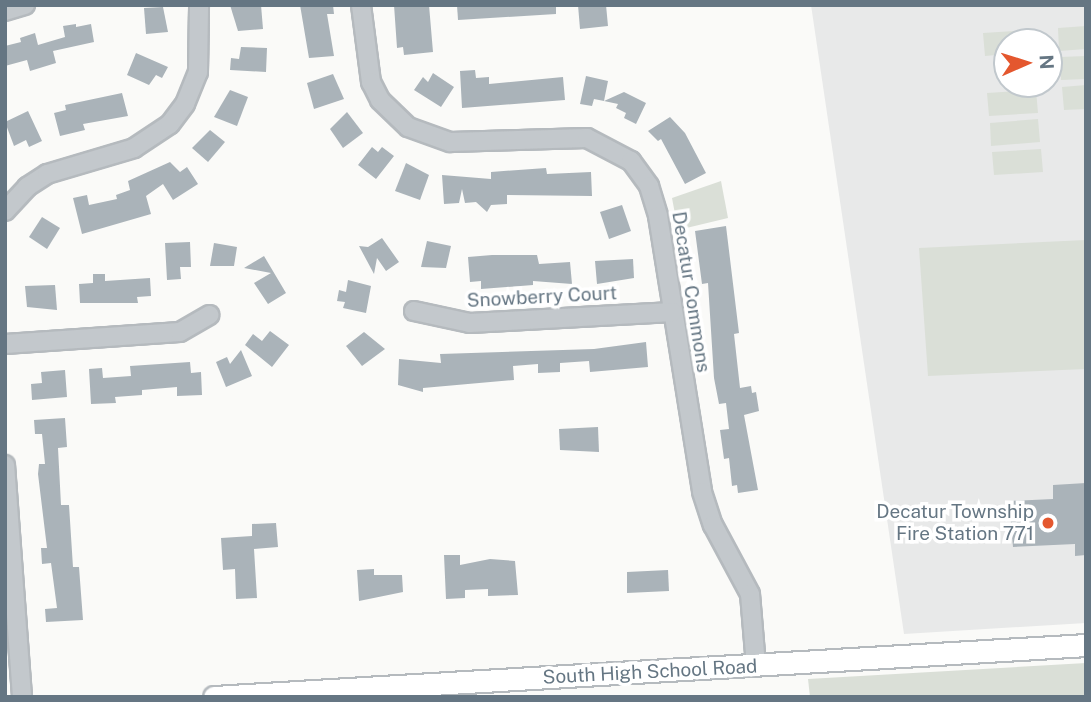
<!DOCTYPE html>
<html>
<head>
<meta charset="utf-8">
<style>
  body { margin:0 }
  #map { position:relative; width:1091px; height:702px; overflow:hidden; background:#fafaf8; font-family:"Public Sans",sans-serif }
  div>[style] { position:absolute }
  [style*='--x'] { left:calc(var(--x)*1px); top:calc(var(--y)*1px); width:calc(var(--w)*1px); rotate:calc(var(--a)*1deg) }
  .built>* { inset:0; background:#e8e9e9 }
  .green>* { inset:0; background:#dadfd7 }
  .building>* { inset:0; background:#aab3b9 }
  .roads { filter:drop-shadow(2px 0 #b5babe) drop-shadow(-2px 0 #b5babe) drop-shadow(0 2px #b5babe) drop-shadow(0 -2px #b5babe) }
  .minor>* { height:18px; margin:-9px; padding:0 9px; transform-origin:9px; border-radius:9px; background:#c3c8cc }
  .major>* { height:21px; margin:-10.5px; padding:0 10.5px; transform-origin:10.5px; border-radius:10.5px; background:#fff }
  .dots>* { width:19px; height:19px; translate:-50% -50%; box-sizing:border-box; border:4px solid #fff; border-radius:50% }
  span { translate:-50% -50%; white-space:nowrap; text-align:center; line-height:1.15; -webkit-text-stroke:7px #fff; paint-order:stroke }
  .street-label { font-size:19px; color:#657683 }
  .poi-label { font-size:19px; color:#657683 }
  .right { translate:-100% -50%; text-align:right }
  .frame { position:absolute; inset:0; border:7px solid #657683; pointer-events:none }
  .north { position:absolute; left:993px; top:28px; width:70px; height:70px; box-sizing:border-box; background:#fff; border:2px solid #c1c8cd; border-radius:50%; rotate:87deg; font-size:19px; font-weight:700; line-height:28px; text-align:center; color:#657683 }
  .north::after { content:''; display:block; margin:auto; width:24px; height:32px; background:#e4572e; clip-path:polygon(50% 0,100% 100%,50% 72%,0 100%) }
</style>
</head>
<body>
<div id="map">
  <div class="built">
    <div style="clip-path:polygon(evenodd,811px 5px,1086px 5px,1086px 623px,904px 634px,811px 5px,1007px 42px,1049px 42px,1049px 84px,1007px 84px,1007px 42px)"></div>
  </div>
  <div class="green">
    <div style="clip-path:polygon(1086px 26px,1086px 49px,1059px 51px,1058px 28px)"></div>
    <div style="clip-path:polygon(1032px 30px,1033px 42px,1007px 42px,1007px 54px,985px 56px,983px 33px)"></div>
    <div style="clip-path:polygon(1086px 56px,1086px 79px,1061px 80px,1060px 57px)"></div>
    <div style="clip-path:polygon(1086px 85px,1086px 109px,1064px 110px,1062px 87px)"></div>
    <div style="clip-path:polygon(1036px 90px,1038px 113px,989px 116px,987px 93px)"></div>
    <div style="clip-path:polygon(1038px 119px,1040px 142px,991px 146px,990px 123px)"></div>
    <div style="clip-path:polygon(1041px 149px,1043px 172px,994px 175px,992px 152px)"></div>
    <div style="clip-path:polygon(721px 181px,728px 218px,678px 230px,672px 198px)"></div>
    <div style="clip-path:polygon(1086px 240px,1086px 369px,928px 376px,919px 248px)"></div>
    <div style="clip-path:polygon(1086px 663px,1086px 697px,810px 697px,808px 679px)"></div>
  </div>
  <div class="building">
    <div style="clip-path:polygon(230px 5px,261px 5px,263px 29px,238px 31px)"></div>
    <div style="clip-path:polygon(300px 5px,333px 5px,334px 14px,327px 14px,334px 56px,309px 58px)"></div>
    <div style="clip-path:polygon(394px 5px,429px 5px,433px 52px,404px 55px,403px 47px,397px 48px)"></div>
    <div style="clip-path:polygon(457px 5px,556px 5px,556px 14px,458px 20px)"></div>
    <div style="clip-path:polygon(578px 5px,606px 5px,608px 26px,580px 29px)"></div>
    <div style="clip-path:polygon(163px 7px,168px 32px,146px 34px,144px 8px)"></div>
    <div style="clip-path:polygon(76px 24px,76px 27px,91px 24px,94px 42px,53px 51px,56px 63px,30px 71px,27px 60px,5px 66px,5px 46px,21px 42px,20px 38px,35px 33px,38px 45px,65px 37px,63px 26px)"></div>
    <div style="clip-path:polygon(241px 47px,267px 48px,266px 72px,230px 70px,231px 58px,239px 59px)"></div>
    <div style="clip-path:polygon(136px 53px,168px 67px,162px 78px,156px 75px,149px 85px,127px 75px)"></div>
    <div style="clip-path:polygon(475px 70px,476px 78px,489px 77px,489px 84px,563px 77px,565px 100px,462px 108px,460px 71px)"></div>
    <div style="clip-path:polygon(433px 73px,454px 87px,441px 107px,414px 90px,423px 77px,428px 82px)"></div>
    <div style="clip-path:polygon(333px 74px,344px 99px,314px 109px,307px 83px)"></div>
    <div style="clip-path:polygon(586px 76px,608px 81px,604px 101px,594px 99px,592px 106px,580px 104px)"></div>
    <div style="clip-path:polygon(230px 90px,248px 97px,237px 126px,214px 117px)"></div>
    <div style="clip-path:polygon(624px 92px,646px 103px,636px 124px,624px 118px,626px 113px,616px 108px,618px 104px,604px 101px)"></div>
    <div style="clip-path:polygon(122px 93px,128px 116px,83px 124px,85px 130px,60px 136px,54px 113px,66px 110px,65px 105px)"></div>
    <div style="clip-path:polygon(28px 111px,42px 141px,29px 147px,26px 140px,14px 146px,5px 122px)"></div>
    <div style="clip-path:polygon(347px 112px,363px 133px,343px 148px,330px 129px)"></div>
    <div style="clip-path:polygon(670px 117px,685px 133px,706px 173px,685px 184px,661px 139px,658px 141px,648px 131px)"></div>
    <div style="clip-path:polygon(210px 130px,225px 142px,208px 162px,192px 148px)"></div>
    <div style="clip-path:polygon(372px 147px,378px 152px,382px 147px,394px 156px,376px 179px,358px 165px)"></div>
    <div style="clip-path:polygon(170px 162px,180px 172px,187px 167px,198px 184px,173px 200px,163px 184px,146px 196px,151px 214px,82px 234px,73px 198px,87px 195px,89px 205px,117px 199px,116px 195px,130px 190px,128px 181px)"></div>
    <div style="clip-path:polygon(406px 163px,429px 175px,420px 200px,395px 191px)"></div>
    <div style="clip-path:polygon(546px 168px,547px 174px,591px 172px,592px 196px,507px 195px,507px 204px,491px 205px,487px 212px,476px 202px,465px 203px,462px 189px,459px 203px,444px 204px,442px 175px,491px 179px,491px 172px)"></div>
    <div style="clip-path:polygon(622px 205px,631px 231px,609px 239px,600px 212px)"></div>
    <div style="clip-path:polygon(42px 217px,60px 228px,47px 249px,29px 237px)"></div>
    <div style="clip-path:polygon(726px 226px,739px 333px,734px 334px,740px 388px,751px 386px,752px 393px,756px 392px,759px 411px,744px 415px,758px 490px,738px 493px,737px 485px,732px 486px,729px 458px,724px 459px,720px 430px,729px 429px,726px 403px,719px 404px,714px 378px,708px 283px,702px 284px,695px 231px)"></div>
    <div style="clip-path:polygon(382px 238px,399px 262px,386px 271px,377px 258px,374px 274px,359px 246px,368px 247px)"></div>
    <div style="clip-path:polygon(427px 241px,451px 246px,446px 268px,421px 267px)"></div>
    <div style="clip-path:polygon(190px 242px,191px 267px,180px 267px,181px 279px,167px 280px,165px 243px)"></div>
    <div style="clip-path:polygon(214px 243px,237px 247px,234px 266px,210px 266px)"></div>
    <div style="clip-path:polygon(492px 255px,537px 255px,539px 264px,570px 262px,572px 284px,533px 281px,533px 285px,481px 289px,481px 281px,470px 282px,468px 257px)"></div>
    <div style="clip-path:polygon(264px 256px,286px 293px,268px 304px,254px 283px,271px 273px,244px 268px)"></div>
    <div style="clip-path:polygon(633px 259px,634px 278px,597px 284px,595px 261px)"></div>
    <div style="clip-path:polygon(93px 274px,105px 274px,105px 281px,150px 278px,151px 296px,137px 297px,138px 303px,80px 303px,79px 284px,93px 283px)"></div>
    <div style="clip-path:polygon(348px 280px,371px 286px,366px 313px,343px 308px,345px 302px,337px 301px,339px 290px,346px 292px)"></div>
    <div style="clip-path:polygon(55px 285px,57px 310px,27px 307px,25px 286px)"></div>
    <div style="clip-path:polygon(270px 331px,289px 345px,272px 367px,245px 345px,253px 334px,262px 341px)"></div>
    <div style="clip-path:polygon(364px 332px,385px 349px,362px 366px,346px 346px)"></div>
    <div style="clip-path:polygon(646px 342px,648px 367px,590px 372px,589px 361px,560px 363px,560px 372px,538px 373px,538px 364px,513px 366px,514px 380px,423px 388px,423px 392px,398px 385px,399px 359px,441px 363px,440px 354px,594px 349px)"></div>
    <div style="clip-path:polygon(241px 350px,252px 376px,226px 387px,216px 362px,227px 357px,230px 364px)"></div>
    <div style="clip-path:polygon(190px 362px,191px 373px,201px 372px,202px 395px,177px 396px,177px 387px,142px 390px,142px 395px,115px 397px,116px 403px,91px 404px,89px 369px,102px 368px,103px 378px,131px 376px,130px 366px)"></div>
    <div style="clip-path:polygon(65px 370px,67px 397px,32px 400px,31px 384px,42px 383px,41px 372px)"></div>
    <div style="clip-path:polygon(65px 418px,67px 447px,58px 448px,61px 505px,69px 505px,73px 567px,79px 567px,83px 620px,46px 622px,45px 609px,57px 608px,51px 563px,42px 564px,41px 548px,47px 548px,38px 474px,39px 464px,45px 464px,42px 434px,35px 434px,34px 420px)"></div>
    <div style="clip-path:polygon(598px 427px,599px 452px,560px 450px,559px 429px)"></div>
    <div style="clip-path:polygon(1086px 483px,1086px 555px,1075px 556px,1075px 544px,1013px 547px,1009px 501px,1053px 499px,1053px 485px)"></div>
    <div style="clip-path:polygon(276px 523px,278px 547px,254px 549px,257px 598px,236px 599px,235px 569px,223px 570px,221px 538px,252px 536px,252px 524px)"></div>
    <div style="clip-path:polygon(444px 555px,460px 555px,460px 565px,490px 559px,515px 561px,518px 595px,488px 596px,488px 589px,465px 590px,465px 598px,446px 599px)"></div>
    <div style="clip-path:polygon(374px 569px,374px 575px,402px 575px,403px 592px,359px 601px,357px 570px)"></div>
    <div style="clip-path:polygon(668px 570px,669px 591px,627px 593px,627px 572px)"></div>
  </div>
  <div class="roads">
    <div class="minor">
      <div style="--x:361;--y:5;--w:78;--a:82.6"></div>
      <div style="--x:371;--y:82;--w:20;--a:63"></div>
      <div style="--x:380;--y:100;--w:39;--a:44"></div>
      <div style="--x:408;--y:127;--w:45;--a:19.7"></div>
      <div style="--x:450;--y:142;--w:137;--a:-1.7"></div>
      <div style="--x:587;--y:138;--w:50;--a:27.6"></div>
      <div style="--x:631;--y:161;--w:31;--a:54"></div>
      <div style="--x:649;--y:186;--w:31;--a:73"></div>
      <div style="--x:658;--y:216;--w:279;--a:80.9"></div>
      <div style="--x:702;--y:492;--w:35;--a:72"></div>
      <div style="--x:713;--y:525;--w:78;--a:61.8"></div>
      <div style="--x:750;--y:594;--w:72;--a:85.2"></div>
      <div style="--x:5;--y:11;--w:21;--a:-17"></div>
      <div style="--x:5;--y:211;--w:33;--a:-47"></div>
      <div style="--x:27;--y:187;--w:24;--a:-33"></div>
      <div style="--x:47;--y:174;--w:91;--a:-16.6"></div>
      <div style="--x:134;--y:148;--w:43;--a:-33.7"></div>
      <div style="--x:170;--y:124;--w:25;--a:-53"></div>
      <div style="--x:185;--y:104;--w:35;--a:-68"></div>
      <div style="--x:198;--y:72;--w:67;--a:-89.1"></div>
      <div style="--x:414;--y:311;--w:57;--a:12.1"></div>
      <div style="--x:470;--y:323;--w:203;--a:-3.1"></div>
      <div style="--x:5;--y:344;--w:175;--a:-3.9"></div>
      <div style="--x:180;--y:332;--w:34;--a:-30"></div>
      <div style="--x:5;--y:465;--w:233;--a:85.8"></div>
    </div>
    <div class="major">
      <div style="--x:214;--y:697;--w:874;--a:-3.41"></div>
    </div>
  </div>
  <div class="dots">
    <div style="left:1048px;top:523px;background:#e4572e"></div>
  </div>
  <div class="street-label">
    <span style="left:691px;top:292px;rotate:81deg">Decatur Commons</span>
    <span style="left:542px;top:297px;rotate:-3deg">Snowberry Court</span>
    <span style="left:650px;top:672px;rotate:-3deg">South High School Road</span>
  </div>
  <div class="poi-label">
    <span class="right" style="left:1034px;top:523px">Decatur Township<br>Fire Station 771</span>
  </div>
  <div class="frame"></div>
  <div class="north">N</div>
</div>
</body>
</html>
